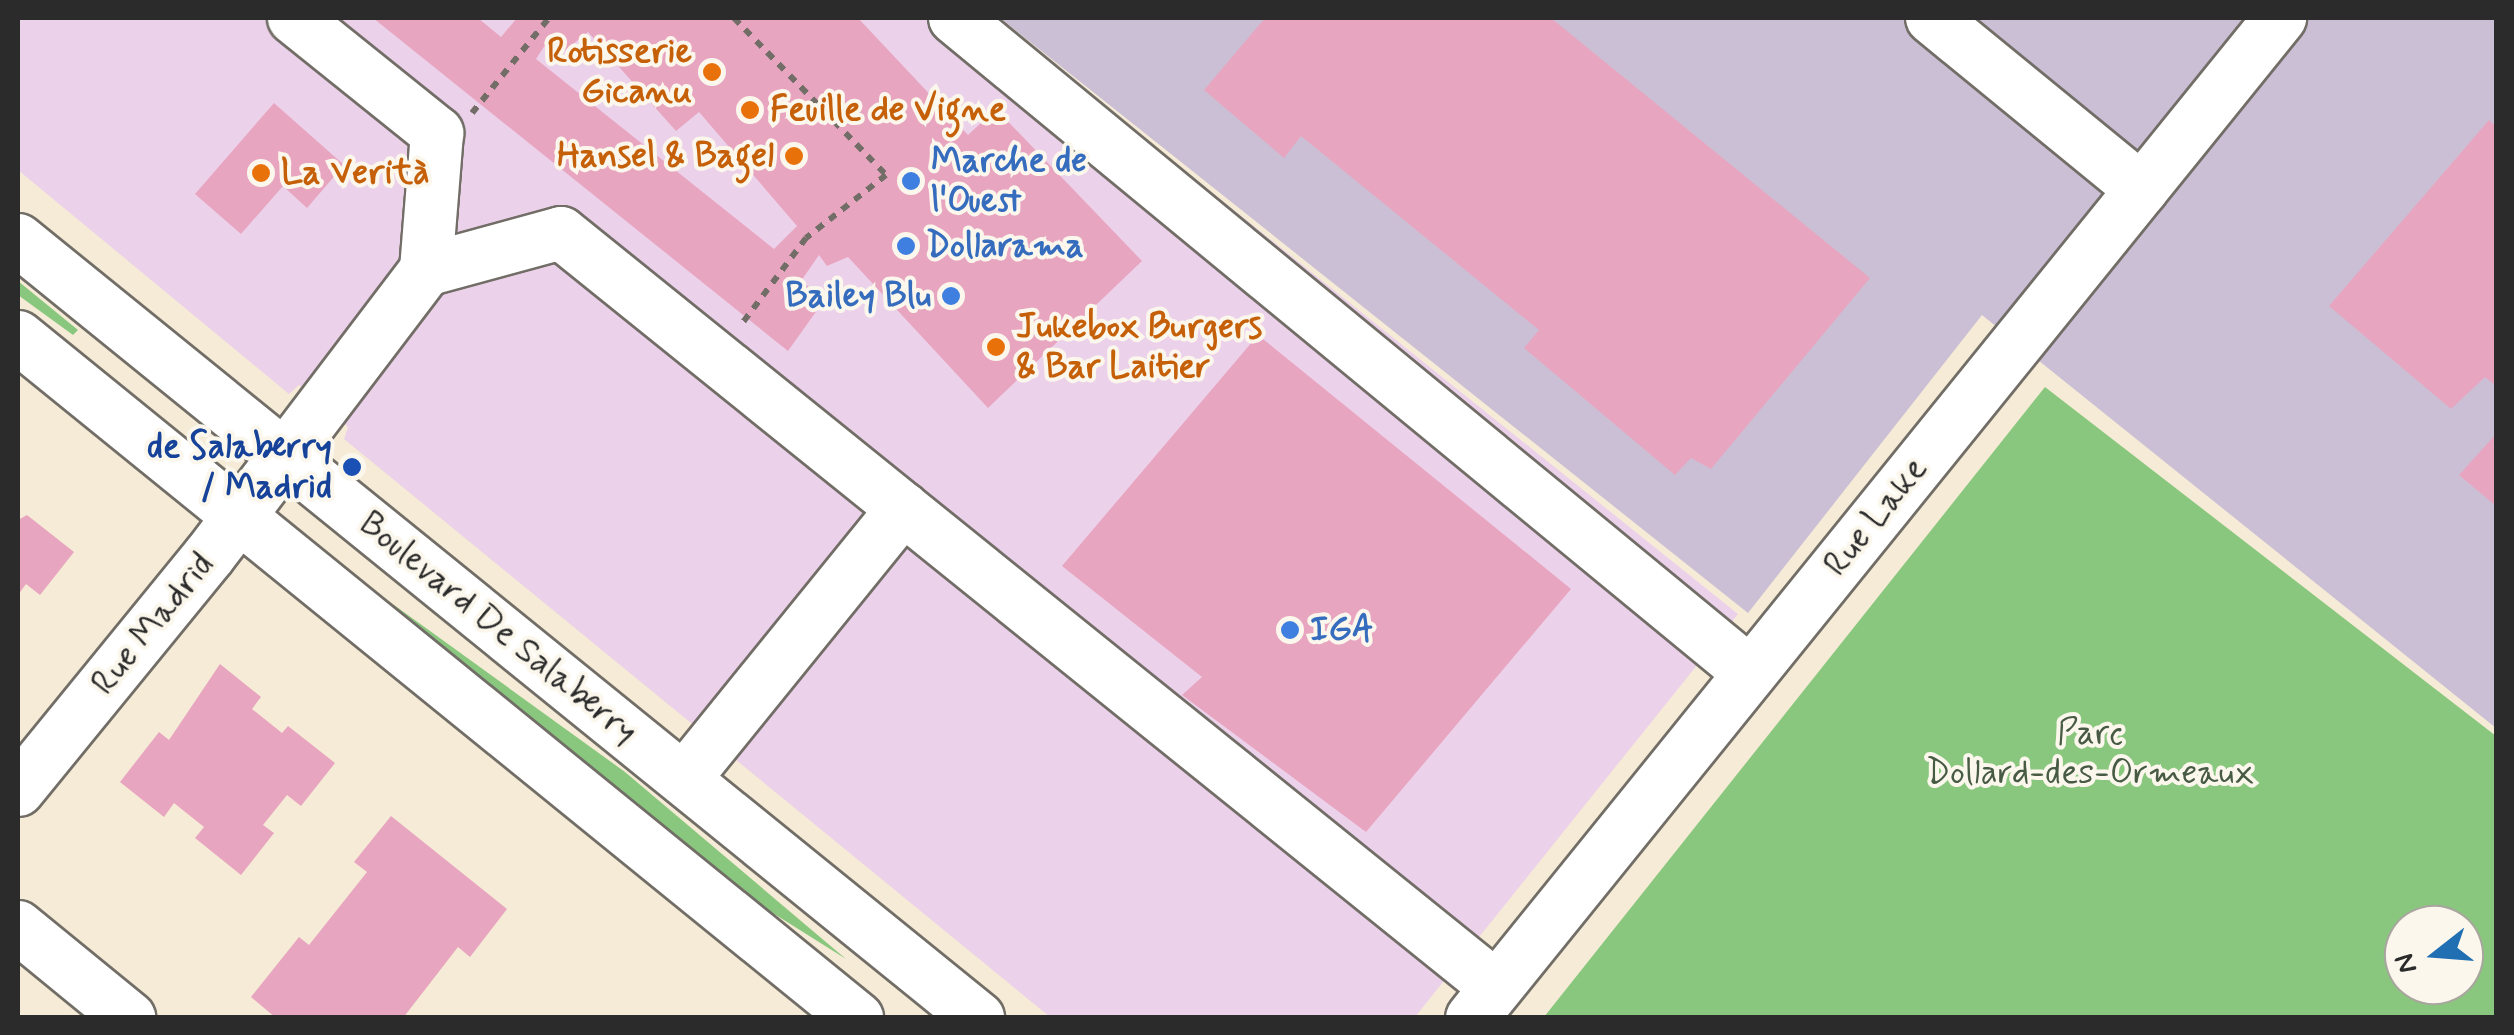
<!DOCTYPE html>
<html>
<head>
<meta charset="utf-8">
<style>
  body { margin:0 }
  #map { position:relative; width:2514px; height:1035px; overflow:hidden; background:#f5ebd6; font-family:Mynerve,sans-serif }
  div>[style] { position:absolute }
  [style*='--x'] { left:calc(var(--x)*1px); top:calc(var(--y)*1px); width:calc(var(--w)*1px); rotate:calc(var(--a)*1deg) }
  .built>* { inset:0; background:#ecd1ea }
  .industrial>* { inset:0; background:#cbbfd5 }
  .green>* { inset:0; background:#89c77e }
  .building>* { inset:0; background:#e8a5c0 }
  .path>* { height:6px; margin-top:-3px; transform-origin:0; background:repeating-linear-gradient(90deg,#726e67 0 8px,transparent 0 16px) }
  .roads { filter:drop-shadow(2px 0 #726e67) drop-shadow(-2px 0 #726e67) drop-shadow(0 2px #726e67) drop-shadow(0 -2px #726e67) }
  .minor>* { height:52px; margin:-26px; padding:0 26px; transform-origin:26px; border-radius:26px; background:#fff }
  .dots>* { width:28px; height:28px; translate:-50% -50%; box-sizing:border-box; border:5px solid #fbf7ec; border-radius:50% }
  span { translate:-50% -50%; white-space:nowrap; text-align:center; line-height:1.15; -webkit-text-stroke:8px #fbf7ec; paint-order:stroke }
  .food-label { font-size:35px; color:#c56008; font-weight:700 }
  .right { translate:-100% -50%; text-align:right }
  .left { translate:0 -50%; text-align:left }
  .shop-label { font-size:35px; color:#366cbe; font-weight:700 }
  .transit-label { font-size:35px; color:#164399; font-weight:700 }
  .street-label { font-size:35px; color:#2b2b2b }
  .park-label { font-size:35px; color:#475a44 }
  .frame { position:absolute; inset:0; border:20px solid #2b2b2b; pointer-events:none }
  .north { position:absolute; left:2384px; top:905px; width:100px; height:100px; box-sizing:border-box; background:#fbf7ec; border:2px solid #a8a59f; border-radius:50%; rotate:253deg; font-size:28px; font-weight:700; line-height:40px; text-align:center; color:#2b2b2b }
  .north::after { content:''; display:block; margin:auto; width:35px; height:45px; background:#1f6fb2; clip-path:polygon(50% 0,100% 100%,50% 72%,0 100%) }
</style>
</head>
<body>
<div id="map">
  <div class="built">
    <div style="clip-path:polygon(18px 18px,994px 18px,1738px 614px,1415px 1017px,1050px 1017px,344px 439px,348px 427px,299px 385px,289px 394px,18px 170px)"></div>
  </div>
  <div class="industrial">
    <div style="clip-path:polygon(1000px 18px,2496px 18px,2496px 728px,1982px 315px,1748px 613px)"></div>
  </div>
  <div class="green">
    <div style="clip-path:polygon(18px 281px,78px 330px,73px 335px,18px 295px)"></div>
    <div style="clip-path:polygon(evenodd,2045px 387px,2496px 736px,2496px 1017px,1544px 1017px,2045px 387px,2464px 925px,2464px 985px,2404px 985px,2404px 925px,2464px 925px)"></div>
    <div style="clip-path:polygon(376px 592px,625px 772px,846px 959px,730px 886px,373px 597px)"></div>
  </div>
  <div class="building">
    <div style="clip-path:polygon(evenodd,373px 18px,478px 18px,501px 37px,517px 18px,858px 18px,968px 135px,996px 109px,1142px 261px,988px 408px,848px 257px,827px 266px,819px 255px,801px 281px,825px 299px,788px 351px,373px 18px,588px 32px,676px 131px,699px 112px,797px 226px,774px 249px,536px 59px,549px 39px,562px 53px,588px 32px)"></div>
    <div style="clip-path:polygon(1265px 18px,1551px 18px,1870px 278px,1711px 469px,1691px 458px,1675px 475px,1524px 348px,1539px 330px,1301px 136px,1284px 158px,1204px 90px)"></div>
    <div style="clip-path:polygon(274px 103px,344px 165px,307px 208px,283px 186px,241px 234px,195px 194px)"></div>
    <div style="clip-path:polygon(2489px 120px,2496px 127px,2496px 386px,2485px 377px,2451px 409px,2329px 306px)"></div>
    <div style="clip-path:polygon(1258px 335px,1571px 589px,1366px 832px,1182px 695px,1202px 677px,1062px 566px)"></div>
    <div style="clip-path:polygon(2496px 434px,2496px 506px,2459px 475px)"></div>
    <div style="clip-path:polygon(27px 515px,74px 552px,40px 595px,26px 584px,18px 595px,18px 520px)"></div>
    <div style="clip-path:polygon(220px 664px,261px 697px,252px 709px,282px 733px,288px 726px,335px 763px,301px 806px,287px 795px,263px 825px,274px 833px,241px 875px,195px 838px,204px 827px,174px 803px,164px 817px,120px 782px,159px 732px,169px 740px)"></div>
    <div style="clip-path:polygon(391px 816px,507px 909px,470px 957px,458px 947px,403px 1018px,276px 1018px,251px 997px,299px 937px,309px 945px,367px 872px,354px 862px)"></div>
  </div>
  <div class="path">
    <div style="--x:734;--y:18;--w:219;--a:45.9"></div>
    <div style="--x:886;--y:175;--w:102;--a:141.8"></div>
    <div style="--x:806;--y:238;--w:109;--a:126.8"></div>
    <div style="--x:472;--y:113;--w:122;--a:-51"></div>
  </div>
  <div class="roads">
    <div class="minor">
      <div style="--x:294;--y:18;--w:184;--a:38.8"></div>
      <div style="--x:437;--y:133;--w:137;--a:94.6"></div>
      <div style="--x:426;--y:270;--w:140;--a:-15.3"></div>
      <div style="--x:561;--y:233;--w:1201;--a:38.88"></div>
      <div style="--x:955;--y:18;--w:1029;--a:39.48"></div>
      <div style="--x:1932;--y:18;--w:271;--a:39.3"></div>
      <div style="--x:18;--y:240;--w:1236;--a:39.02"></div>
      <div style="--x:18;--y:337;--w:1081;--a:39.07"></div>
      <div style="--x:684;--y:779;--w:348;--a:-51"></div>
      <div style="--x:18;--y:790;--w:302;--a:-50.8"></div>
      <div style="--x:209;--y:556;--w:359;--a:-52.8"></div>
      <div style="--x:18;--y:927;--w:144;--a:39.3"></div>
      <div style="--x:1472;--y:1018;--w:1286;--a:-51.06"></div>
    </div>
  </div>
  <div class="dots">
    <div style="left:712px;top:72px;background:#e8710a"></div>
    <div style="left:750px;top:110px;background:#e8710a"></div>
    <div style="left:794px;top:156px;background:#e8710a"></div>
    <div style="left:261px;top:173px;background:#e8710a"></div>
    <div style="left:911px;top:181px;background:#3f7fe0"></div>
    <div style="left:906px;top:246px;background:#3f7fe0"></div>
    <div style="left:951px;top:296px;background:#3f7fe0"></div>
    <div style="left:996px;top:347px;background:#e8710a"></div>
    <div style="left:352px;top:467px;background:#1a4fb4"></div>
    <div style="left:1290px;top:630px;background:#3f7fe0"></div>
  </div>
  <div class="food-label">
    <span class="right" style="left:692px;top:72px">Rotisserie<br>Gicanu</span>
    <span class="left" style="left:770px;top:110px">Feuille de Vigne</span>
    <span class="right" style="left:774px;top:156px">Hansel &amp; Bagel</span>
    <span class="left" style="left:281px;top:173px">La Verità</span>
    <span class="left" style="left:1016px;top:347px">Jukebox Burgers<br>&amp; Bar Laitier</span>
  </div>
  <div class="shop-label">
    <span class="left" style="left:931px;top:181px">Marche de<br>l'Ouest</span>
    <span class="left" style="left:926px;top:246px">Dollarama</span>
    <span class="right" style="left:931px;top:296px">Bailey Blu</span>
    <span class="left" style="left:1310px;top:630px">IGA</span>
  </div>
  <div class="transit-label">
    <span class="right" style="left:332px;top:467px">de Salaberry<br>/ Madrid</span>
  </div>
  <div class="street-label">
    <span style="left:1876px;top:517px;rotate:-51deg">Rue Lake</span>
    <span style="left:153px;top:624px;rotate:-51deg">Rue Madrid</span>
    <span style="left:498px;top:628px;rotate:39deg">Boulevard De Salaberry</span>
  </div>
  <div class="park-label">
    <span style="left:2090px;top:753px">Parc<br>Dollard-des-Ormeaux</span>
  </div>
  <div class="frame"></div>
  <div class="north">N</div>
</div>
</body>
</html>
